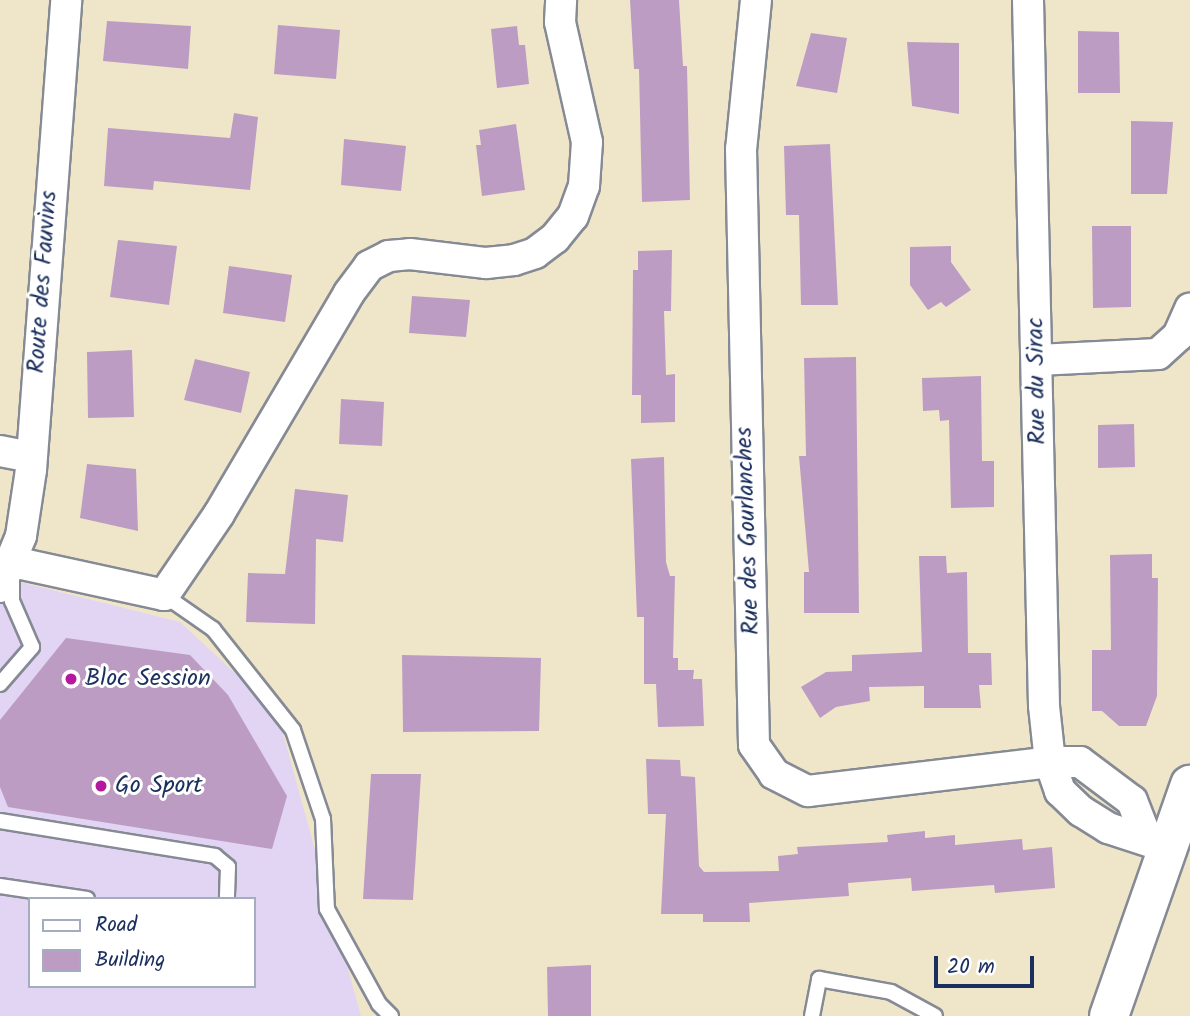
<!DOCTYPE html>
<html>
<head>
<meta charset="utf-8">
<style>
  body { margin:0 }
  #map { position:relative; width:1190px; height:1016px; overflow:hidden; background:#efe6ca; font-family:Kalam,sans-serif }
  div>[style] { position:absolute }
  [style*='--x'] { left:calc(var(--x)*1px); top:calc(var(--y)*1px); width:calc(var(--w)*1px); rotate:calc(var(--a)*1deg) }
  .built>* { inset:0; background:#e2d4f3 }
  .building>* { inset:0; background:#bc9cc3 }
  .roads { filter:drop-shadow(2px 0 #858a94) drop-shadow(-2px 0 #858a94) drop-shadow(0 2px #858a94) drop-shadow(0 -2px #858a94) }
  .lane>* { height:14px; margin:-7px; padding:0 7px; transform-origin:7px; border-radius:7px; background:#fff }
  .street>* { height:30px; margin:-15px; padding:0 15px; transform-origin:15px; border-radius:15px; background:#fff }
  .secondary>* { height:38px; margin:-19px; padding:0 19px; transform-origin:19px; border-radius:19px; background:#fff }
  .dots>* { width:19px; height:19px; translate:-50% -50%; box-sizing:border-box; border:4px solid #fff; border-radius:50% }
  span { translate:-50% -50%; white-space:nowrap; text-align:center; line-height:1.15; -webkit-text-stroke:6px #fff; paint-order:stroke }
  .street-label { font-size:24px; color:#1b2f5e }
  .poi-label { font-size:24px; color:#1b2f5e }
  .left { translate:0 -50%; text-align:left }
  .legend { position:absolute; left:28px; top:897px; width:228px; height:91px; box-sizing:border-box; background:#fff; border:2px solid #a4acbf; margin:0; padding:9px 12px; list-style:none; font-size:21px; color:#1b2f5e }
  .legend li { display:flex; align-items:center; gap:14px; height:35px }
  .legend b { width:35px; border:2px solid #a4acbf }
  .scale { position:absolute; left:934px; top:956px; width:100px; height:32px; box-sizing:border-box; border:4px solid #1b2f5e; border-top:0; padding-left:9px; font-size:21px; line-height:24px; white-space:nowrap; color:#1b2f5e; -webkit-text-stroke:5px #fff; paint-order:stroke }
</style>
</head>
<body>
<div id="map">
  <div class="built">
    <div style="clip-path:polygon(evenodd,0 577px,180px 622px,277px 712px,361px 1016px,0 1016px,0 577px,30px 899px,254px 899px,254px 986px,30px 986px,30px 899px)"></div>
  </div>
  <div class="building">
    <div style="clip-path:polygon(630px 0,679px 0,683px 66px,687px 66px,690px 200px,642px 202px,639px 69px,634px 69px)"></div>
    <div style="clip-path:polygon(107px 21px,191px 26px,188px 69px,103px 61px)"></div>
    <div style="clip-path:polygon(278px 25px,340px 30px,336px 79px,274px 74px)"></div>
    <div style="clip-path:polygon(517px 26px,519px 45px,525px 45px,529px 84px,497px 88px,491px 29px)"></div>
    <div style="clip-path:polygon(1078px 31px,1119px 32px,1120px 93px,1078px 93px)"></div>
    <div style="clip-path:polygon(811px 33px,847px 38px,837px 93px,796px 86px)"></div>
    <div style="clip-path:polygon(907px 42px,959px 43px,959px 114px,912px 106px)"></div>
    <div style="clip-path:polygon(234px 113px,258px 117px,250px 190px,154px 181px,153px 190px,104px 186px,108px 128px,230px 138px)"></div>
    <div style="clip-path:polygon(1131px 121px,1173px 122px,1167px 194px,1131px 194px)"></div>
    <div style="clip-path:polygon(516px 124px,525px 190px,482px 196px,476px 145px,481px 145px,479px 130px)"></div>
    <div style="clip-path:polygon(344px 139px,406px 146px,401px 191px,341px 185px)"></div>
    <div style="clip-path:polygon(830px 144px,838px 305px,801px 305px,799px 215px,786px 215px,784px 146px)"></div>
    <div style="clip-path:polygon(1092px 226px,1131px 226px,1131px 307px,1093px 308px)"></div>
    <div style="clip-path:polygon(118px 240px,177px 246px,169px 305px,110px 297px)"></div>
    <div style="clip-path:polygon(951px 246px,951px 262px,971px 290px,946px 307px,941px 302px,928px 310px,910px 285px,910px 247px)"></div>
    <div style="clip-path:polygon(672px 250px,671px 311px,664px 311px,666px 375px,675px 374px,675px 422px,641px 423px,641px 395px,632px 395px,633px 270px,638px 270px,638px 251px)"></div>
    <div style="clip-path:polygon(229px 266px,292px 275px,285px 322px,223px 313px)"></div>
    <div style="clip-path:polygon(412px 296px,470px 300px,466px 337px,409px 333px)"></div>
    <div style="clip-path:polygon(132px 350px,134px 417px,88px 418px,87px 352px)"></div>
    <div style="clip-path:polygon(856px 357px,859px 613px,804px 613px,804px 572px,809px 572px,799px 456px,806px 456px,804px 358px)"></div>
    <div style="clip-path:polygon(195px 359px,250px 372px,241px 413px,184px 400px)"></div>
    <div style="clip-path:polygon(981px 376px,982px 461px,994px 461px,994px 507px,951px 508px,949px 420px,940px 421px,939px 410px,923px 411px,922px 378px)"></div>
    <div style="clip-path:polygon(341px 399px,384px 402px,382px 446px,339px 444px)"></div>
    <div style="clip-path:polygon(1134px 424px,1135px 467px,1098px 468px,1098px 425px)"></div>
    <div style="clip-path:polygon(664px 457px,666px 562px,670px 576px,675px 576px,673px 658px,678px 658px,678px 670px,694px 670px,693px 679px,702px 679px,704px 726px,658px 727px,656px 684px,644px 684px,644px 617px,637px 617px,631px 459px)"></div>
    <div style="clip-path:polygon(87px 464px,136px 469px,138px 531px,80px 518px)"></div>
    <div style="clip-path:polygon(295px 489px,348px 495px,343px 542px,316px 539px,315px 624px,246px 622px,248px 573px,285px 574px)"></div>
    <div style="clip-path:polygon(1152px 554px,1152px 578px,1158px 578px,1157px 696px,1146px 726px,1119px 726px,1102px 711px,1092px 711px,1092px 650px,1111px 650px,1110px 555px)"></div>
    <div style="clip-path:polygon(919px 556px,946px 556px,947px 573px,967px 572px,968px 653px,991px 653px,992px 685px,979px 685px,981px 708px,924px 708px,924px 686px,869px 687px,870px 701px,836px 707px,820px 718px,801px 687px,826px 672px,852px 671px,852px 655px,922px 652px)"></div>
    <div style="clip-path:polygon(66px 638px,190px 655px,228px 695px,287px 796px,272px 849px,8px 807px,0 787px,0 720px)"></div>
    <div style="clip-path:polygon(402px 655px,541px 658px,539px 731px,403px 732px)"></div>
    <div style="clip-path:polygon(646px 759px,680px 760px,681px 776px,695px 777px,699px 866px,704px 872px,779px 871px,778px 856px,798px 854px,797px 847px,888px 842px,887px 835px,925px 831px,925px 838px,955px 835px,955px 845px,1022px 839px,1023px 850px,1052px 847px,1055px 888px,995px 893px,994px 885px,912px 891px,911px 878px,848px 883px,849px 896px,749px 903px,750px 922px,703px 922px,703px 914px,661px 914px,666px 814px,648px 814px)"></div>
    <div style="clip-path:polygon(371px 774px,421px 774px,413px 900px,363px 899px)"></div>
    <div style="clip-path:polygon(591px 965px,591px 1016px,548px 1016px,547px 967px)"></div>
  </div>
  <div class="roads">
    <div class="lane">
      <div style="--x:164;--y:595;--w:60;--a:34.8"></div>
      <div style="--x:213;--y:629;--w:129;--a:51.6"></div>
      <div style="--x:293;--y:730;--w:94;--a:71.4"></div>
      <div style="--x:323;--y:819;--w:90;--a:87.5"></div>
      <div style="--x:327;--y:909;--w:108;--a:61.3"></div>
      <div style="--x:379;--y:1004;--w:17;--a:45"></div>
      <div style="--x:0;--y:684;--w:49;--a:-49.1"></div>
      <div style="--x:32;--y:647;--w:50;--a:-113.5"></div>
      <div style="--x:12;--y:601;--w:25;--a:-90"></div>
      <div style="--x:0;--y:821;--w:218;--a:9.2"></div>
      <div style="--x:215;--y:856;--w:17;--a:40"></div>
      <div style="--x:228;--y:867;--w:32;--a:92"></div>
      <div style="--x:0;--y:886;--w:88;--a:8.5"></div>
      <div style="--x:812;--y:1016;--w:38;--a:-79"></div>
      <div style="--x:819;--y:979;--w:73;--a:10.2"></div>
      <div style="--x:891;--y:992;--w:50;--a:28.6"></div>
    </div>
    <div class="street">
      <div style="--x:756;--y:0;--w:150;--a:95.7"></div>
      <div style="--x:741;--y:149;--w:596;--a:88.75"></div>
      <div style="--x:754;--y:745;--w:35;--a:55"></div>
      <div style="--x:774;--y:774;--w:38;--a:27"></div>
      <div style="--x:808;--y:791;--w:244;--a:-6.8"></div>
      <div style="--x:1050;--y:762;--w:30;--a:0"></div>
      <div style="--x:1080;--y:762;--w:65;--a:36.9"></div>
      <div style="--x:1132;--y:801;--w:41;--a:68.5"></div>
      <div style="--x:1028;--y:0;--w:706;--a:88.7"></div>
      <div style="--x:1044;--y:706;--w:56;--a:83.9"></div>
      <div style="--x:1050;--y:762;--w:31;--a:71"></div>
      <div style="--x:1060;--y:791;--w:29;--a:44"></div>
      <div style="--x:1081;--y:811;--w:32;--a:32"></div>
      <div style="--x:1108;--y:828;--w:58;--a:18.1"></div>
      <div style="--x:1038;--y:360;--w:120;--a:-2.9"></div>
      <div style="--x:1158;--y:354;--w:27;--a:-42"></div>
      <div style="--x:1178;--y:336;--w:30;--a:-66"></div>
      <div style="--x:0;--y:451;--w:32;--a:11"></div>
      <div style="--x:13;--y:562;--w:155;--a:12.3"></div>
      <div style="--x:164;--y:595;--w:98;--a:-55.8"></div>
      <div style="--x:219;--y:514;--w:256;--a:-59.5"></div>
      <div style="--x:349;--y:293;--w:34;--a:-53"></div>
      <div style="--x:369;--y:266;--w:22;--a:-27"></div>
      <div style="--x:389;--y:256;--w:21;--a:-5"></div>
      <div style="--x:410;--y:254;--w:77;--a:6.8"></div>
      <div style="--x:486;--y:263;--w:28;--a:-6"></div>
      <div style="--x:514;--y:260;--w:22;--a:-18"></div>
      <div style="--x:535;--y:253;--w:25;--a:-37"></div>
      <div style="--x:555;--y:238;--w:28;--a:-51"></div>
      <div style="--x:573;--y:216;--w:32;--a:-70"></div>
      <div style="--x:584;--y:186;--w:44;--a:-86.1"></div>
      <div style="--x:587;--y:142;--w:123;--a:-102.7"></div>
      <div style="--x:560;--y:22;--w:22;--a:-87"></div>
      <div style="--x:0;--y:587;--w:55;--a:-67.6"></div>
      <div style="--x:21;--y:536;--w:67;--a:-81.4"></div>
      <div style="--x:31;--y:470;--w:471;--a:-85.7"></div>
    </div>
    <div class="secondary">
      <div style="--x:1109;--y:1016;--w:245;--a:-70.7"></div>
    </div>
  </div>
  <div class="dots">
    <div style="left:71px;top:679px;background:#b5179e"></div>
    <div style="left:101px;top:786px;background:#b5179e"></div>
  </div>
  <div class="street-label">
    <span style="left:43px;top:282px;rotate:-86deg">Route des Fauvins</span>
    <span style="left:1037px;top:381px;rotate:-91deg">Rue du Sirac</span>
    <span style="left:748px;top:531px;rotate:-92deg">Rue des Gourlanches</span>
  </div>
  <div class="poi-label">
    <span class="left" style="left:85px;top:679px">Bloc Session</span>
    <span class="left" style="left:115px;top:786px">Go Sport</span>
  </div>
  <ul class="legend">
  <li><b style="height:9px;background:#fff"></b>Road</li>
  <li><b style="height:19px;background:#bc9cc3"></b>Building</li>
  </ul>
  <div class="scale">20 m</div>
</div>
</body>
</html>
